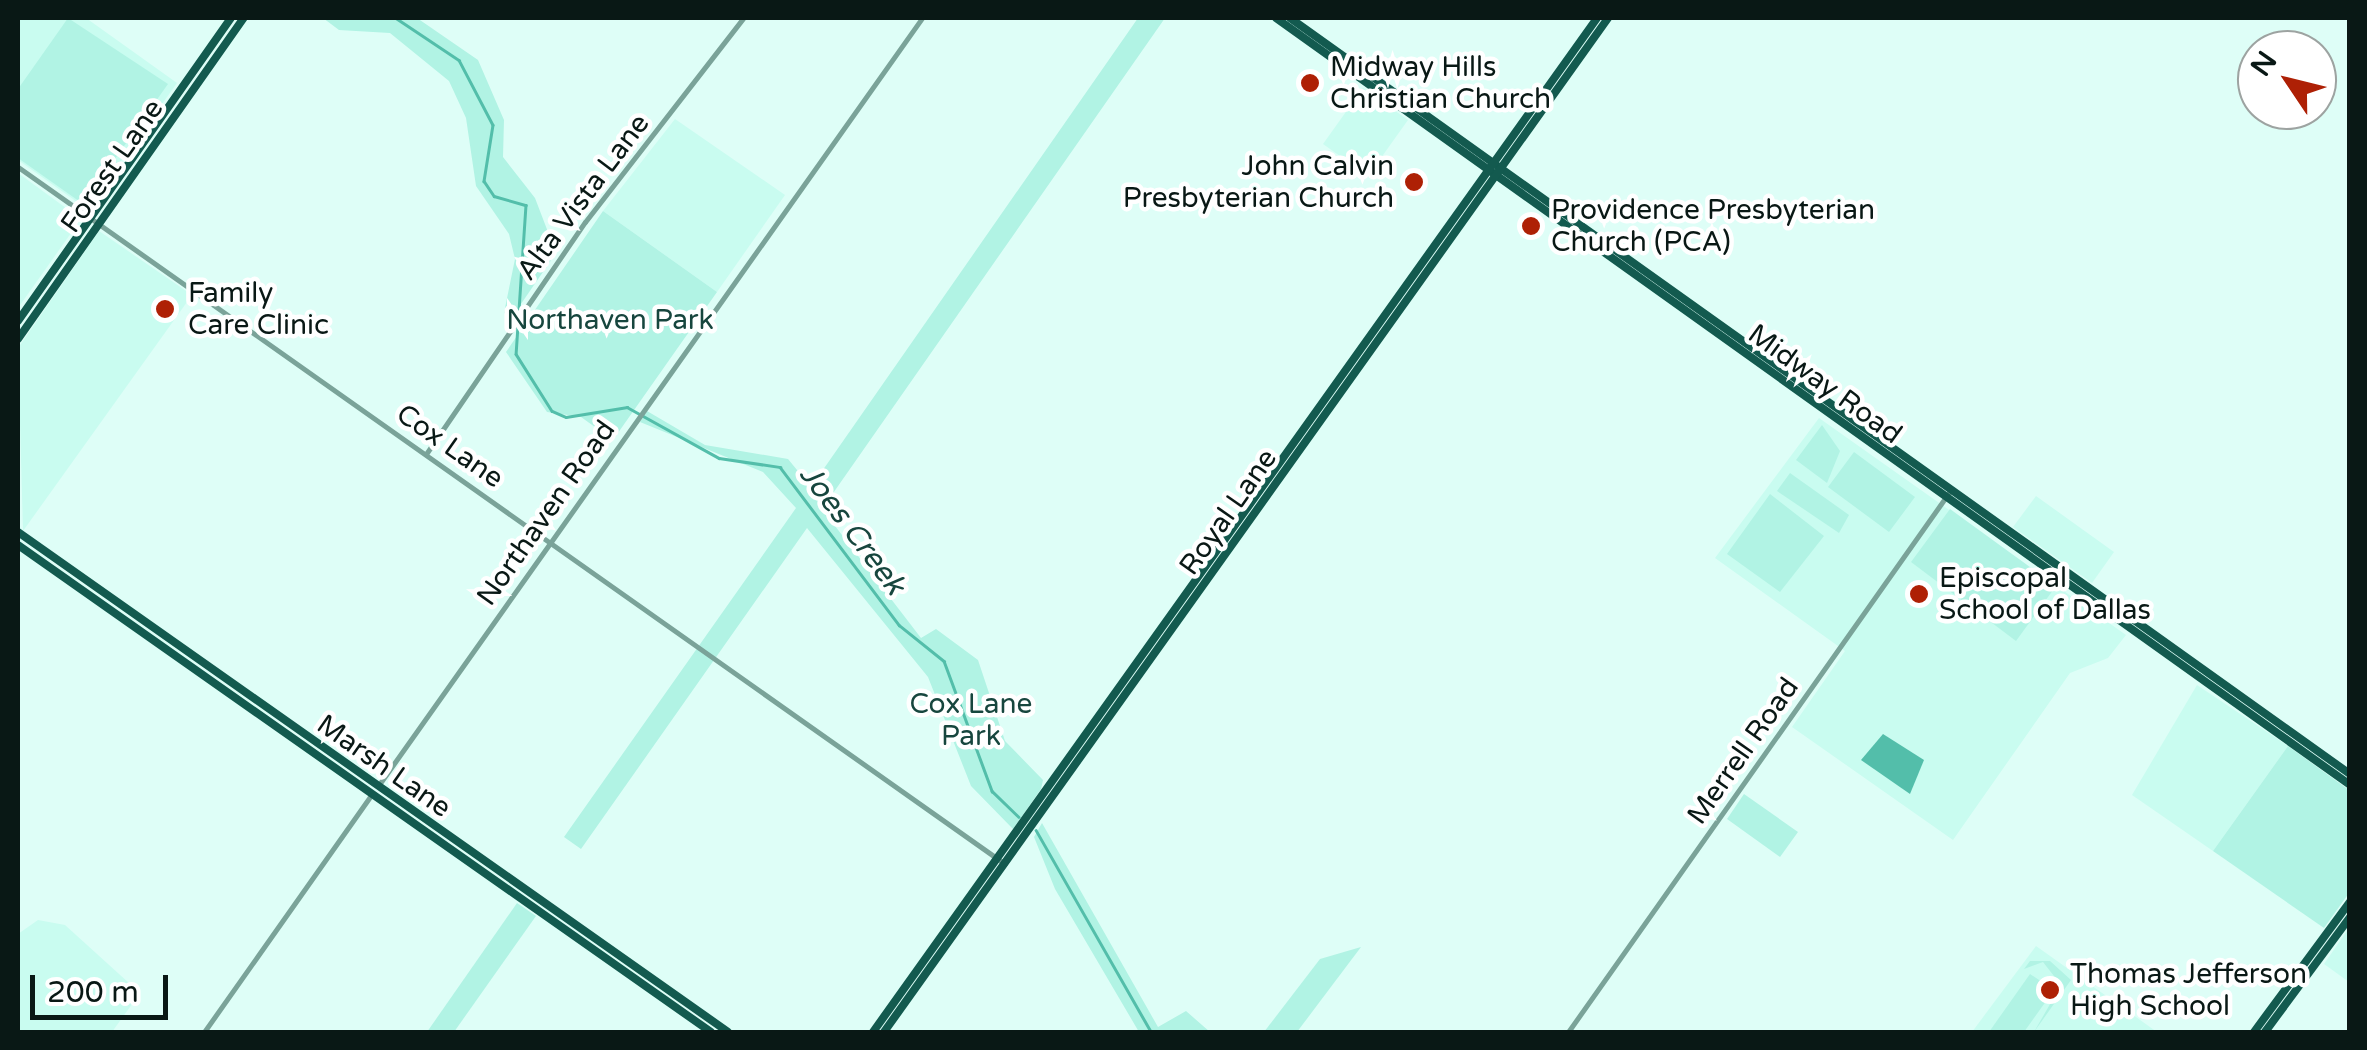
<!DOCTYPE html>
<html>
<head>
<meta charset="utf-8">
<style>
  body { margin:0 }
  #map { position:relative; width:2367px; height:1050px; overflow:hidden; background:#defef7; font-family:"Varela Round",sans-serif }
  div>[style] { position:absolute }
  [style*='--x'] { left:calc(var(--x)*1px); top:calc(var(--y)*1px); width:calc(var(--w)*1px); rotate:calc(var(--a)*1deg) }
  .built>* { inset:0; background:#c9fcf0 }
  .green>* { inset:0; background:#b1f3e4 }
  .water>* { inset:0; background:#53beaa }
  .stream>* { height:2.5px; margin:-1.25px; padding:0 1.25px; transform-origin:1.25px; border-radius:1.25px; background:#53beaa }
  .minor>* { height:5px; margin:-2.5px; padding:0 2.5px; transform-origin:2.5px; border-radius:2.5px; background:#7aa399 }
  .major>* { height:8px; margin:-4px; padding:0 4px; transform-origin:4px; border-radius:4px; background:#135a4f }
  .dots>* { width:28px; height:28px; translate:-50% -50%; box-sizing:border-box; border:5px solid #fff; border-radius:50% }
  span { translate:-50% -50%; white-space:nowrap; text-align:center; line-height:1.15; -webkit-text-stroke:9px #fff; paint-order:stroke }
  .poi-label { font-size:28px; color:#091815 }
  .left { translate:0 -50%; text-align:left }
  .right { translate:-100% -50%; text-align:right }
  .street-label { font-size:28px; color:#091815 }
  .park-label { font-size:28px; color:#17463e }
  .water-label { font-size:30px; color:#17463e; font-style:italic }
  .frame { position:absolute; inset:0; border:20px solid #091815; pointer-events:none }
  .north { position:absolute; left:2237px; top:30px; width:100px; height:100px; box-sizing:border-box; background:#fff; border:2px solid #9da3a1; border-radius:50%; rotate:305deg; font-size:28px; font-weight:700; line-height:40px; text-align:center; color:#091815 }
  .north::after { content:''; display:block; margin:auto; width:35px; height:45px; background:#ae2005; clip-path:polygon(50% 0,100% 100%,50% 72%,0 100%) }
  .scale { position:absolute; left:30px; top:975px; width:138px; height:45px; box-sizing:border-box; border:5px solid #091815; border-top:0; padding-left:12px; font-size:30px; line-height:35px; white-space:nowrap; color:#091815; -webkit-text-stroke:8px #fff; paint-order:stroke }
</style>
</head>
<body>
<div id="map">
  <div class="built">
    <div style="clip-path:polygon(18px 18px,86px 18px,177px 83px,87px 209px,18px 160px)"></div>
    <div style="clip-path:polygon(1363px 88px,1408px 120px,1368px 176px,1323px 144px)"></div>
    <div style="clip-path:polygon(675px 119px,785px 195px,717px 292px,603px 211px)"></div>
    <div style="clip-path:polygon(18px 173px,81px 219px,18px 308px)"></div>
    <div style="clip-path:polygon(99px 231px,192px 295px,23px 531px,18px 348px)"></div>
    <div style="clip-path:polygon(1819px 418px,2126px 635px,2108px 658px,2070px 673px,1953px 840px,1792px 727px,1845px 651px,1715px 558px)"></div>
    <div style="clip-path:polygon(2036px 496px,2114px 552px,2092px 583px,2013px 527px)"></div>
    <div style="clip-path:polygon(2197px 685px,2288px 746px,2213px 851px,2132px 795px)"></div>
    <div style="clip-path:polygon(38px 920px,65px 925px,140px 993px,112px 1032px,18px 1031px,18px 934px)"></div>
    <div style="clip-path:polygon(2349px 928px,2349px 982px,2324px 964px)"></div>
    <div style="clip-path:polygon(2036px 946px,2157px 1032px,1972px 1032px)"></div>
  </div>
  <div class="green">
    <div style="clip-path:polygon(68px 18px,168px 84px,83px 204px,18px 158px,18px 89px)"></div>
    <div style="clip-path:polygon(323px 18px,417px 18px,478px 60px,504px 120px,503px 157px,535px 198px,556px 253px,512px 317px,504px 313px,515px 259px,509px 234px,476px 186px,466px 118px,449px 81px,390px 33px,339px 30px)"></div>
    <div style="clip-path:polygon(1138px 18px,1165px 18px,822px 509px,921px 638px,936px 629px,978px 660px,1005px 741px,1043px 780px,1041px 789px,1013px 829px,971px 786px,928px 677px,807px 528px,581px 849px,564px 837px,796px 508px,763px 472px,640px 422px,647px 411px,705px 445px,788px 459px,811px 487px)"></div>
    <div style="clip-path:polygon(603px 211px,717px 292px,613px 440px,581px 417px,547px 412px,506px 352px)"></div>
    <div style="clip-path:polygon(1822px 425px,1840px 451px,1827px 483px,1796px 460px)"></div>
    <div style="clip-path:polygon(1854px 452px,1915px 497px,1889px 532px,1828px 487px)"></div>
    <div style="clip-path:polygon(1790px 473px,1849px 515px,1839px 533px,1777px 491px)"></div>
    <div style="clip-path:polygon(1770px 494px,1824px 536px,1780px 592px,1727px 554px)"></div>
    <div style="clip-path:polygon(1950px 509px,2056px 586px,2016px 641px,1911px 562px)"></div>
    <div style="clip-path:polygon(2288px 746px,2349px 790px,2349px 893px,2324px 928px,2213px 851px)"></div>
    <div style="clip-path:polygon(1744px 794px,1798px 832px,1780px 857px,1727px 819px)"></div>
    <div style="clip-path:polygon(1042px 823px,1158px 1027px,1186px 1011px,1210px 1032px,1139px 1032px,1055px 889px,1034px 837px)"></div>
    <div style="clip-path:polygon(517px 903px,536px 916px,454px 1032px,427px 1032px)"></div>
    <div style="clip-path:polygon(1361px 947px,1297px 1032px,1264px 1032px,1320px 959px)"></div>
    <div style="clip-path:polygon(2030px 961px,2050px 961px,2071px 980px,2034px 1032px,2061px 985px,2043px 962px,2024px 969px,1977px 1032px)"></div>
    <div style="clip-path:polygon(2030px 974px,2054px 990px,2024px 1032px,1989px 1032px)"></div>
  </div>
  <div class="water">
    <div style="clip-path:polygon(1883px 734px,1924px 760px,1910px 794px,1861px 760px)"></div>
  </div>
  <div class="stream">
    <div style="--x:396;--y:18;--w:76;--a:33.7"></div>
    <div style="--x:459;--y:60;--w:73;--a:62.4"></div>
    <div style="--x:493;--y:125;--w:57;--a:99.1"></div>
    <div style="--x:484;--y:181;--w:18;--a:56"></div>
    <div style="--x:494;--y:196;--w:33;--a:16"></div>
    <div style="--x:526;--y:205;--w:149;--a:93.8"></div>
    <div style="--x:516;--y:354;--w:67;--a:57.7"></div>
    <div style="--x:552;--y:411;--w:15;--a:23"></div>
    <div style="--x:566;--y:417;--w:62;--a:-9.3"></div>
    <div style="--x:627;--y:407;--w:105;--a:29"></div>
    <div style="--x:719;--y:458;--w:62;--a:8.4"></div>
    <div style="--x:780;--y:467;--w:198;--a:53"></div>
    <div style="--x:899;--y:625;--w:58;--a:38.7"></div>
    <div style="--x:944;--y:661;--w:139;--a:69.7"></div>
    <div style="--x:992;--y:791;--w:37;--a:44"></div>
    <div style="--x:1036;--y:830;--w:232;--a:60.3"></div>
  </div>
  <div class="minor">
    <div style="--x:18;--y:167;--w:1208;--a:35.23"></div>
    <div style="--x:426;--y:454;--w:281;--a:-55.6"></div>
    <div style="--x:585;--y:222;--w:258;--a:-52.2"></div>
    <div style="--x:378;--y:786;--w:941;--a:-54.69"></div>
    <div style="--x:204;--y:1032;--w:290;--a:-54.8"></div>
    <div style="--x:1568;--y:1032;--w:662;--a:-54.77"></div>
  </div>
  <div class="major">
    <div style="--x:1276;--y:18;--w:1320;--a:35.53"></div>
    <div style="--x:1290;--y:18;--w:1302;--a:35.5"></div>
    <div style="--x:18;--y:321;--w:370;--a:-54.9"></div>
    <div style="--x:18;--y:339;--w:393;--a:-54.9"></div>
    <div style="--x:18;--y:532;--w:868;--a:35.15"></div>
    <div style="--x:18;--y:545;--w:847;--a:35.1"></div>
    <div style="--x:873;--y:1032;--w:1246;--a:-54.47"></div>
    <div style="--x:884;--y:1032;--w:1246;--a:-54.47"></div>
    <div style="--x:2254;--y:1032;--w:162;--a:-53.6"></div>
    <div style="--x:2265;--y:1032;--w:143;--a:-53.5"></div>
  </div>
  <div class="dots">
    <div style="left:1310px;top:83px;background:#ae2005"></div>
    <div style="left:1414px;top:182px;background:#ae2005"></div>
    <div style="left:1531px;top:226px;background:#ae2005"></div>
    <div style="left:165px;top:309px;background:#ae2005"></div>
    <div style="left:1919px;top:594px;background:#ae2005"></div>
    <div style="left:2050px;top:990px;background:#ae2005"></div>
  </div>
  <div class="poi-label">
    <span class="left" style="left:1330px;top:83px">Midway Hills<br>Christian Church</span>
    <span class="right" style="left:1394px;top:182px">John Calvin<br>Presbyterian Church</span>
    <span class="left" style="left:1551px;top:226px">Providence Presbyterian<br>Church (PCA)</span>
    <span class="left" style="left:188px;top:309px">Family<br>Care Clinic</span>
    <span class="left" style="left:1939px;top:594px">Episcopal<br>School of Dallas</span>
    <span class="left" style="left:2070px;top:990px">Thomas Jefferson<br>High School</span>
  </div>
  <div class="street-label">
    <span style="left:112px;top:166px;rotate:-55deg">Forest Lane</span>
    <span style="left:583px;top:197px;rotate:-53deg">Alta Vista Lane</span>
    <span style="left:1825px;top:384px;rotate:36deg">Midway Road</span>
    <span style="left:450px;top:446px;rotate:35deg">Cox Lane</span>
    <span style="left:1228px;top:512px;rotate:-55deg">Royal Lane</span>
    <span style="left:546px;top:513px;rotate:-55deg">Northaven Road</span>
    <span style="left:1743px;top:751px;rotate:-55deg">Merrell Road</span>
    <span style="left:384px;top:766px;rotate:35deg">Marsh Lane</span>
  </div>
  <div class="park-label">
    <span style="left:610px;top:320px">Northaven Park</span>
    <span style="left:971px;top:720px">Cox Lane<br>Park</span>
  </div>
  <div class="water-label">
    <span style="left:852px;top:530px;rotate:53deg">Joes Creek</span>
  </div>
  <div class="frame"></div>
  <div class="north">N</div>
  <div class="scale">200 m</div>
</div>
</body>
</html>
